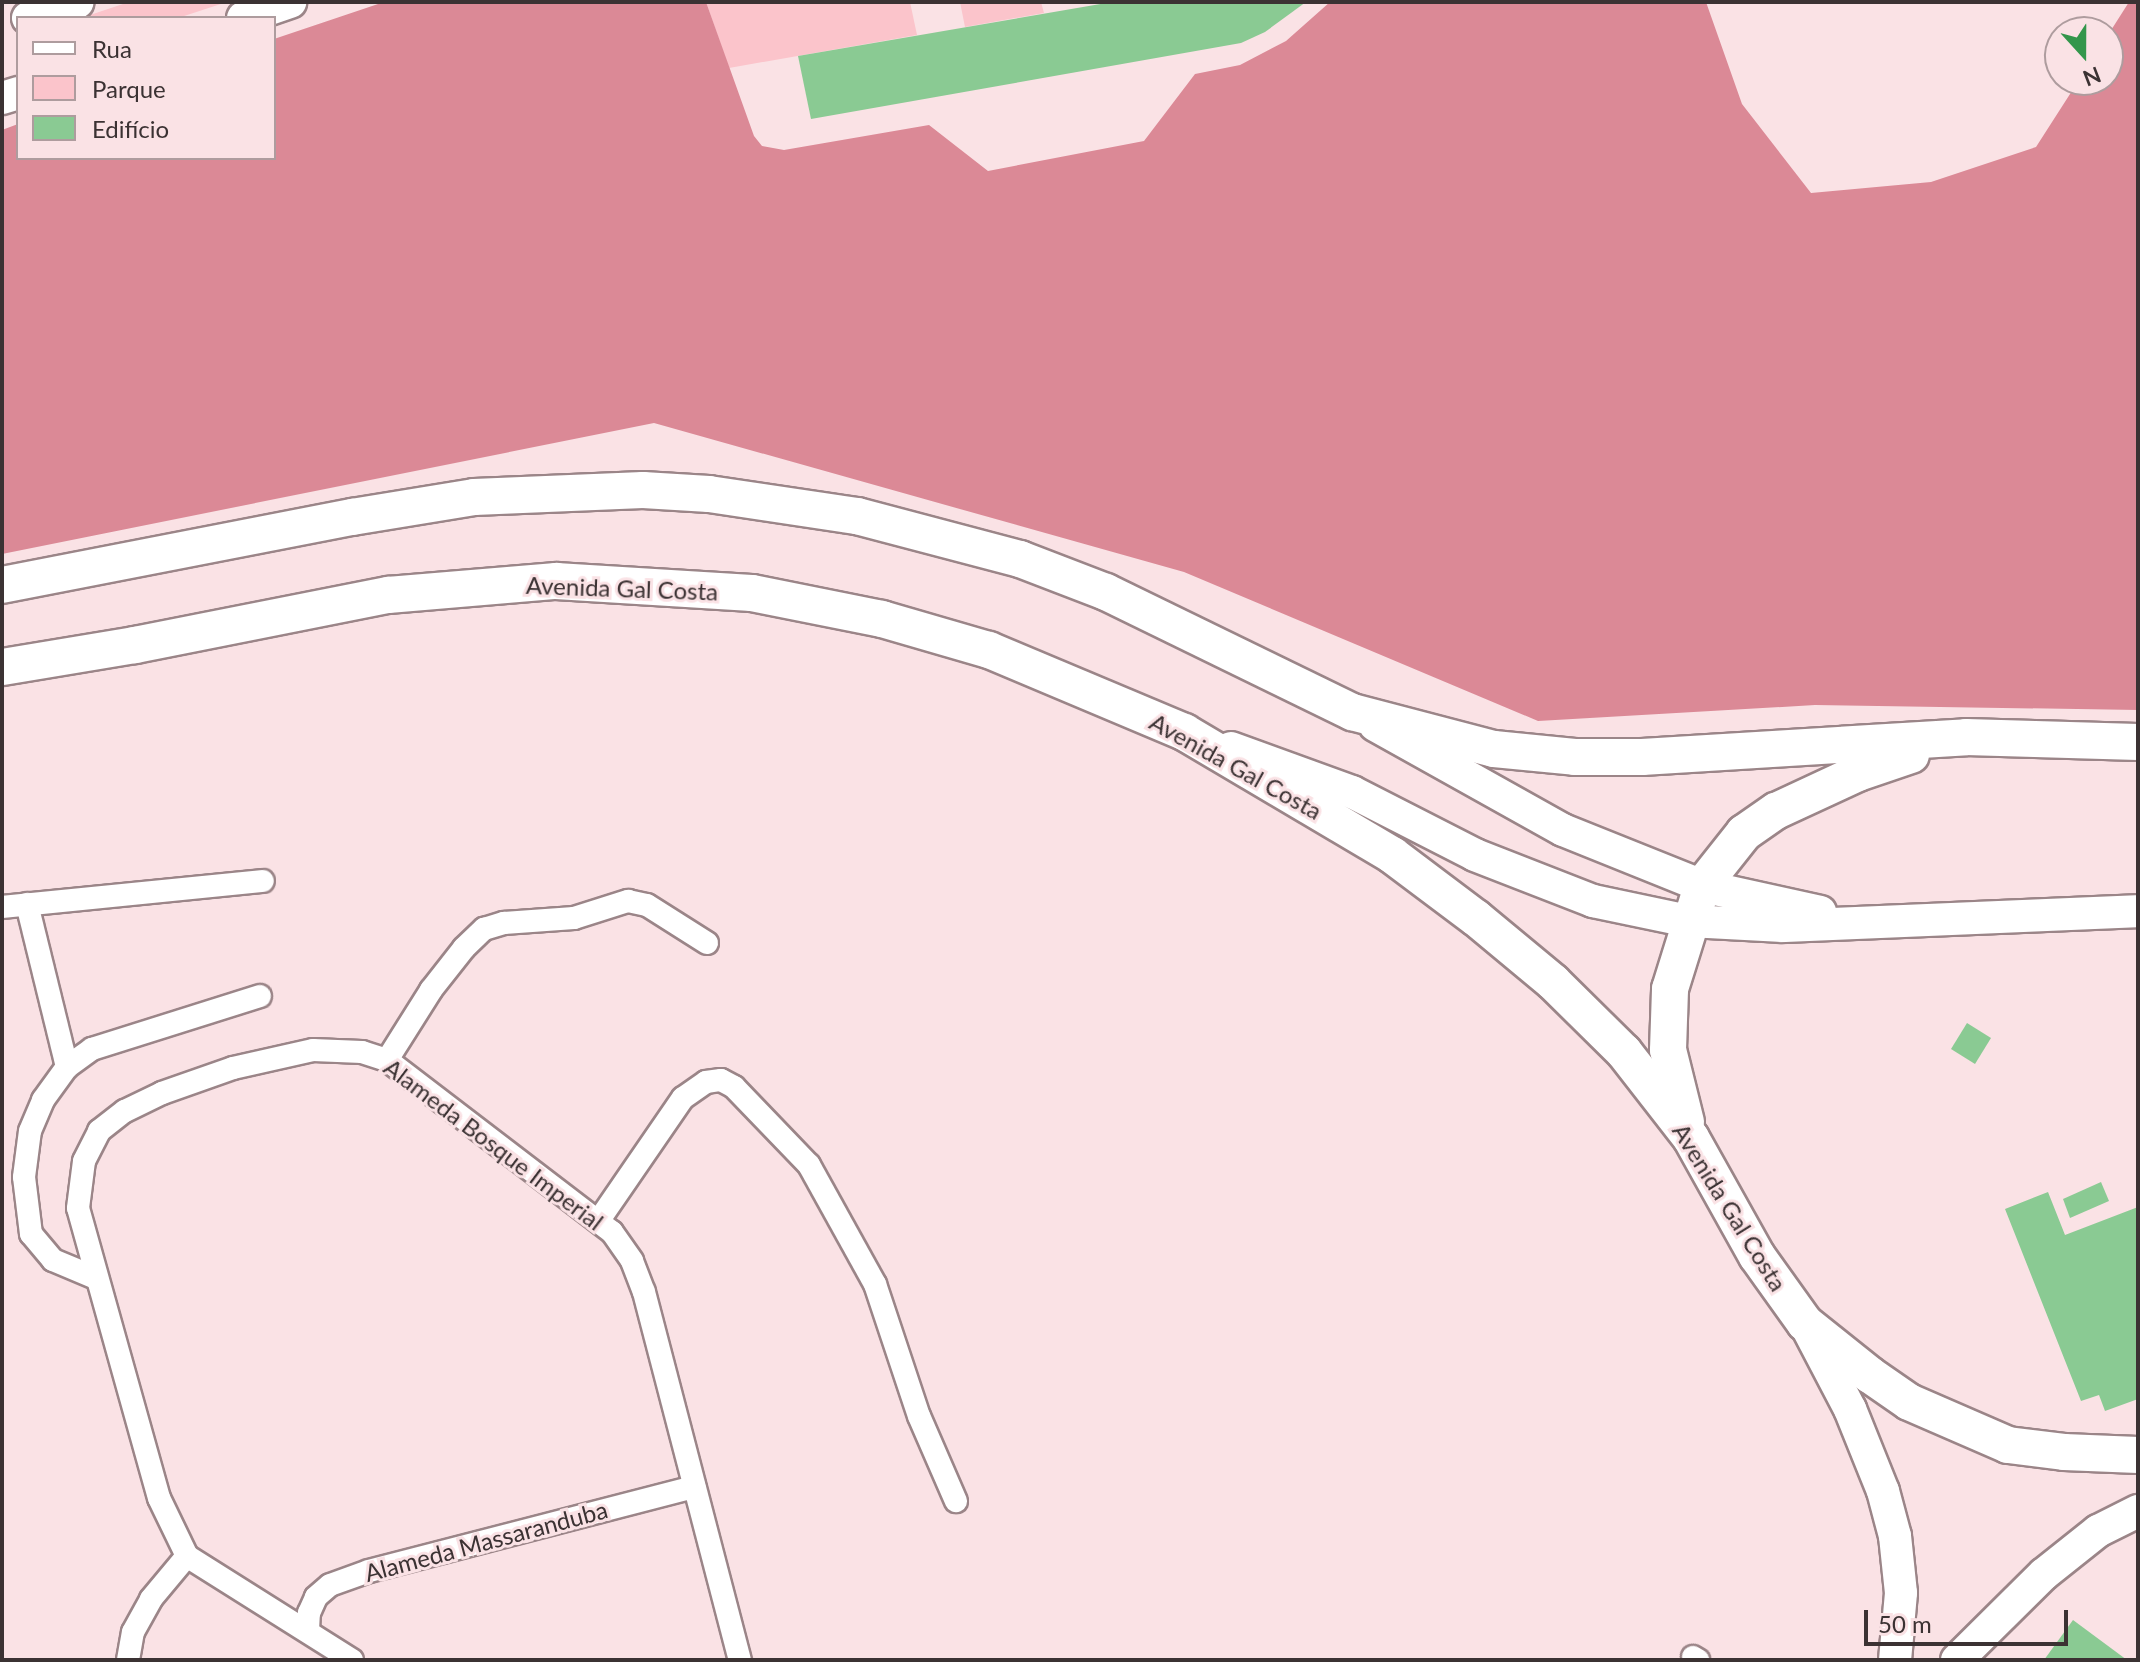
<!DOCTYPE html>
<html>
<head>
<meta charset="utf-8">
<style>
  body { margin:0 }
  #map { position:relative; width:2140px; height:1662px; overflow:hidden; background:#fae2e5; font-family:Lato,sans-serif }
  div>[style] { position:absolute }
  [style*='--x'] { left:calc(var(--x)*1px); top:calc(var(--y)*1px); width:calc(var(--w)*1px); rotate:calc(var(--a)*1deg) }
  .green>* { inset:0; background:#fbc4cb }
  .forest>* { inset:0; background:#db8996 }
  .building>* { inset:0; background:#8aca93 }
  .roads { filter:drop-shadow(2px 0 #9b8588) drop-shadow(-2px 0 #9b8588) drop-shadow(0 2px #9b8588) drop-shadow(0 -2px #9b8588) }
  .street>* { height:22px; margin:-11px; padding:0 11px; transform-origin:11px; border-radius:11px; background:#fff }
  .secondary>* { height:32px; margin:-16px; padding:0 16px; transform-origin:16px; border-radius:16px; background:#fff }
  .primary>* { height:36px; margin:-18px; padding:0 18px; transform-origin:18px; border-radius:18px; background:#fff }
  span { translate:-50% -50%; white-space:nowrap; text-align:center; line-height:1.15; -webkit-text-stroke:6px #fae2e5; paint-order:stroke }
  .street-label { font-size:24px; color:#3b3233 }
  .frame { position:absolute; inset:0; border:4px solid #3b3233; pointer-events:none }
  .legend { position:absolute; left:16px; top:16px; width:260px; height:144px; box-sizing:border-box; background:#fae2e5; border:2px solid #ae9c9e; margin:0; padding:10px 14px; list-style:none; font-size:24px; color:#3b3233 }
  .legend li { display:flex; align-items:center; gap:16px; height:40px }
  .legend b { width:40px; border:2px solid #ae9c9e }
  .north { position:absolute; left:2044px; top:16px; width:80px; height:80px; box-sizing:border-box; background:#fae2e5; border:2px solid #ae9c9e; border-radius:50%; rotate:159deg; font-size:22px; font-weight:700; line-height:32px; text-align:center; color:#3b3233 }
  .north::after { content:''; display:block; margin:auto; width:28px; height:36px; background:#33964b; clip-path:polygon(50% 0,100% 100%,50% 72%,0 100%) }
  .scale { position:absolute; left:1864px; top:1610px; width:204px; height:36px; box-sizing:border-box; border:4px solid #3b3233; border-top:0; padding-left:10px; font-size:24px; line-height:28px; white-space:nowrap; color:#3b3233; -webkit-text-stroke:6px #fae2e5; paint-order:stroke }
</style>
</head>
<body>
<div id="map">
  <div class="green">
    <div style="clip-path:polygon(129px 2px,227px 2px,178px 18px,81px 18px)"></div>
    <div style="clip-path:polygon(706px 2px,910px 2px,917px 35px,729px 68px)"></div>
    <div style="clip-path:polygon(960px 2px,1041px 2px,1044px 13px,965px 27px)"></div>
  </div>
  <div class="forest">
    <div style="clip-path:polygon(384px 2px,706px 2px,754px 136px,762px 146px,784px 150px,929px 125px,988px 171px,1144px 141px,1195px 74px,1240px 65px,1286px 41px,1330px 2px,1706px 2px,1742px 104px,1811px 193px,1931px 182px,2036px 147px,2079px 80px,2108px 80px,2108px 35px,2129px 2px,2138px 2px,2138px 710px,1815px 705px,1538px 721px,1184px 572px,654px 423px,2px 554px,2px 130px,18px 124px,18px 158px,274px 158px,274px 39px)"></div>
  </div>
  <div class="building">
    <div style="clip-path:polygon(1112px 2px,1306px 2px,1265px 32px,1241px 43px,811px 119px,798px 56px)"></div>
    <div style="clip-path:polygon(1967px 1023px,1991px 1038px,1975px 1064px,1951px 1049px)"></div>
    <div style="clip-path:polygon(2101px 1182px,2109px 1201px,2070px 1218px,2063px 1199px)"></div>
    <div style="clip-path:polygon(2048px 1192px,2065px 1235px,2138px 1207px,2138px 1399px,2105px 1411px,2099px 1395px,2081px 1401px,2005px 1209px)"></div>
    <div style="clip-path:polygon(2073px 1620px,2127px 1660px,2044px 1660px)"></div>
  </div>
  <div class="roads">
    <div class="street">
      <div style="--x:27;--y:904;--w:168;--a:76.2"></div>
      <div style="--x:2;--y:907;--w:262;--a:-5.7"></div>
      <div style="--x:387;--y:1060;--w:83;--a:-57.8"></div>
      <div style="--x:431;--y:990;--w:53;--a:-51.8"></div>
      <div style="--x:464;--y:948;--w:28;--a:-44"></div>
      <div style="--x:484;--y:929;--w:21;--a:-17"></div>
      <div style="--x:504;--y:923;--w:70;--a:-4.1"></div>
      <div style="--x:574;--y:918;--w:57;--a:-17.5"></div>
      <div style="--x:628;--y:901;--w:19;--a:12"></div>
      <div style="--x:647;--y:905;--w:71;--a:32.3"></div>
      <div style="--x:599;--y:1220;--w:148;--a:-55.5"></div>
      <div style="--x:683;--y:1098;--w:28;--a:-35"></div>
      <div style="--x:706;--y:1082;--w:15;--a:-8"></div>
      <div style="--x:721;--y:1080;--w:15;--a:28"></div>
      <div style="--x:734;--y:1087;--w:108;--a:46.1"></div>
      <div style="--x:809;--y:1165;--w:136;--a:61"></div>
      <div style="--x:875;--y:1284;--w:139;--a:71.6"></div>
      <div style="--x:919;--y:1416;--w:93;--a:66.5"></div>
      <div style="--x:96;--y:1278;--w:47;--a:-157.3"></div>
      <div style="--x:53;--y:1260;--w:34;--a:-130"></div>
      <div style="--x:31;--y:1234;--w:57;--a:-97"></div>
      <div style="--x:24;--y:1177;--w:46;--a:-82.6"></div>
      <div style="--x:30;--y:1131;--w:34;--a:-67"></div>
      <div style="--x:43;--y:1100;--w:41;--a:-54"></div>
      <div style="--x:67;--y:1067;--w:31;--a:-36"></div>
      <div style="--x:92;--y:1049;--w:176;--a:-17.5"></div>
      <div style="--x:308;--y:1630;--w:17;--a:-87"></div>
      <div style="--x:309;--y:1613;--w:17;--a:-66"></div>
      <div style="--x:316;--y:1597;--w:18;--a:-41"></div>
      <div style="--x:330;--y:1585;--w:41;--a:-19.7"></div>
      <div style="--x:369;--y:1571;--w:336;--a:-14.5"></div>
      <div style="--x:1693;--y:1657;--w:6;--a:31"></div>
      <div style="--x:128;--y:1660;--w:28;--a:-80"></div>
      <div style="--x:133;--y:1632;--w:38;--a:-61"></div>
      <div style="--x:151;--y:1599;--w:56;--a:-50.1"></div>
      <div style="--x:352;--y:1660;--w:195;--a:-147.8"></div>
      <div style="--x:187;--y:1556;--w:64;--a:-115.8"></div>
      <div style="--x:159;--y:1498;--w:301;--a:-105.6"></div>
      <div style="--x:78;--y:1208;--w:47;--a:-82.7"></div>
      <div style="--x:84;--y:1161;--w:34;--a:-63"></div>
      <div style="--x:99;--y:1131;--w:33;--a:-38"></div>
      <div style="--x:125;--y:1111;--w:41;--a:-25.9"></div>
      <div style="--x:162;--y:1093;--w:75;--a:-19.4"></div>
      <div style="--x:233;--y:1068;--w:82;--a:-12.7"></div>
      <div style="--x:313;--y:1050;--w:49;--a:2.3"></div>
      <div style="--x:362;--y:1052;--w:26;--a:18"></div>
      <div style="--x:387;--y:1060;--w:283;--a:37.4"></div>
      <div style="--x:612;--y:1232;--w:35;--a:55"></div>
      <div style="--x:632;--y:1261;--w:33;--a:69"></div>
      <div style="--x:644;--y:1292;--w:380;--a:75.4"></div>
    </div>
    <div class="secondary">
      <div style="--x:28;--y:18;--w:52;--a:-17.7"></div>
      <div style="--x:243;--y:18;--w:50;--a:-18.8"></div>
      <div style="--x:2;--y:98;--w:17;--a:-17"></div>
      <div style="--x:1375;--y:725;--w:215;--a:29.2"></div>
      <div style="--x:1563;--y:830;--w:150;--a:21.9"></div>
      <div style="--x:1702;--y:886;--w:121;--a:12.4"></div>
      <div style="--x:1231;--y:748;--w:129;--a:20"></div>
      <div style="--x:1352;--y:792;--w:138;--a:27.1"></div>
      <div style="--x:1475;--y:855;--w:127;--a:21.3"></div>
      <div style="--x:1593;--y:901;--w:98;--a:11.8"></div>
      <div style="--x:1689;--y:921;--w:94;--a:3"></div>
      <div style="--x:1783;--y:926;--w:355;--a:-2.4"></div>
      <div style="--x:1806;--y:1325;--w:95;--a:62.4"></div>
      <div style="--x:1850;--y:1409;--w:88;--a:68.1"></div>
      <div style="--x:1883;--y:1491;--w:47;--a:75.1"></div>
      <div style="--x:1895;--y:1536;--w:57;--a:84"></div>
      <div style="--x:1901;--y:1593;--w:67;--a:95.1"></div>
      <div style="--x:1957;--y:1660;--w:122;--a:-44.7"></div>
      <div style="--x:2044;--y:1574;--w:69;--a:-38.5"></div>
      <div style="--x:2098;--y:1531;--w:45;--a:-26.6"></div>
    </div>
    <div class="primary">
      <div style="--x:2;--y:585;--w:357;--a:-11"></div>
      <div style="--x:352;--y:517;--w:124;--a:-9.3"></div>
      <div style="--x:474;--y:497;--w:169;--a:-2.4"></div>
      <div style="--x:643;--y:490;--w:66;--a:3.5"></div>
      <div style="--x:709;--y:494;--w:150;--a:8.5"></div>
      <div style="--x:857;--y:516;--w:169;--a:14.8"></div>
      <div style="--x:1020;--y:559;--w:92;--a:21"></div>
      <div style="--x:1106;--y:592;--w:274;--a:26"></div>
      <div style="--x:1352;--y:712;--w:147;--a:14.6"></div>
      <div style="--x:1494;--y:749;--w:81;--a:5.6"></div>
      <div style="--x:1575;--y:757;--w:67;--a:0"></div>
      <div style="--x:1642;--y:757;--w:325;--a:-3.5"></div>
      <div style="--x:1966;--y:737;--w:172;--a:1.7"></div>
      <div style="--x:2;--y:667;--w:135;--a:-9.4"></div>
      <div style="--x:135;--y:645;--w:258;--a:-11.2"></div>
      <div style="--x:388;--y:595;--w:169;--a:-4.8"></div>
      <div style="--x:556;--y:581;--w:196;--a:3.5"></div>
      <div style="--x:752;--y:593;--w:133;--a:11.3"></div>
      <div style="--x:882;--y:619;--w:111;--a:16.2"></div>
      <div style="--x:989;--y:650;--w:212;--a:22.8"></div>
      <div style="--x:1184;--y:732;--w:242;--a:30.6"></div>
      <div style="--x:1392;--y:855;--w:105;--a:36.9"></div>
      <div style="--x:1476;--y:918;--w:100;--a:39.7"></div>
      <div style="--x:1553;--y:982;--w:100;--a:44.6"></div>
      <div style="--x:1624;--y:1052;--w:109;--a:52.1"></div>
      <div style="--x:1691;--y:1138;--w:135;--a:60.8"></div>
      <div style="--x:1757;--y:1256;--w:82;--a:54.4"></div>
      <div style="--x:1805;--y:1323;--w:83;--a:38.7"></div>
      <div style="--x:1870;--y:1375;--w:47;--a:34.7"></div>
      <div style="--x:1909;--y:1402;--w:108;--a:23.5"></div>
      <div style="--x:2008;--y:1445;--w:56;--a:7.1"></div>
      <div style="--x:2064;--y:1452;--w:74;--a:2.3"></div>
      <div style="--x:1686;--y:1122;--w:74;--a:-104"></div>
      <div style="--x:1668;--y:1050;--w:61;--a:-88.1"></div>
      <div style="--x:1670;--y:989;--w:108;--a:-72.7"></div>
      <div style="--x:1702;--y:886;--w:68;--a:-51.6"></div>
      <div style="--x:1744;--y:833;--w:39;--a:-35"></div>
      <div style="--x:1776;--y:811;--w:90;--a:-24.9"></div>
      <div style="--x:1858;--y:773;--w:56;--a:-18.8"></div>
    </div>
  </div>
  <div class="street-label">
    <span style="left:622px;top:588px;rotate:2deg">Avenida Gal Costa</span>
    <span style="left:1236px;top:766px;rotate:29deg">Avenida Gal Costa</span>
    <span style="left:494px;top:1144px;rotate:37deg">Alameda Bosque Imperial</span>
    <span style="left:1730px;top:1207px;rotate:58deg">Avenida Gal Costa</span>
    <span style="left:486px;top:1541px;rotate:-15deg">Alameda Massaranduba</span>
  </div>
  <div class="frame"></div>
  <ul class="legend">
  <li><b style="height:10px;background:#fff"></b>Rua</li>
  <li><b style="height:22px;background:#fbc4cb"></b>Parque</li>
  <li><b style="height:22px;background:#8aca93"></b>Edifício</li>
  </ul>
  <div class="north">N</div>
  <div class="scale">50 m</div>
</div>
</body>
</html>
